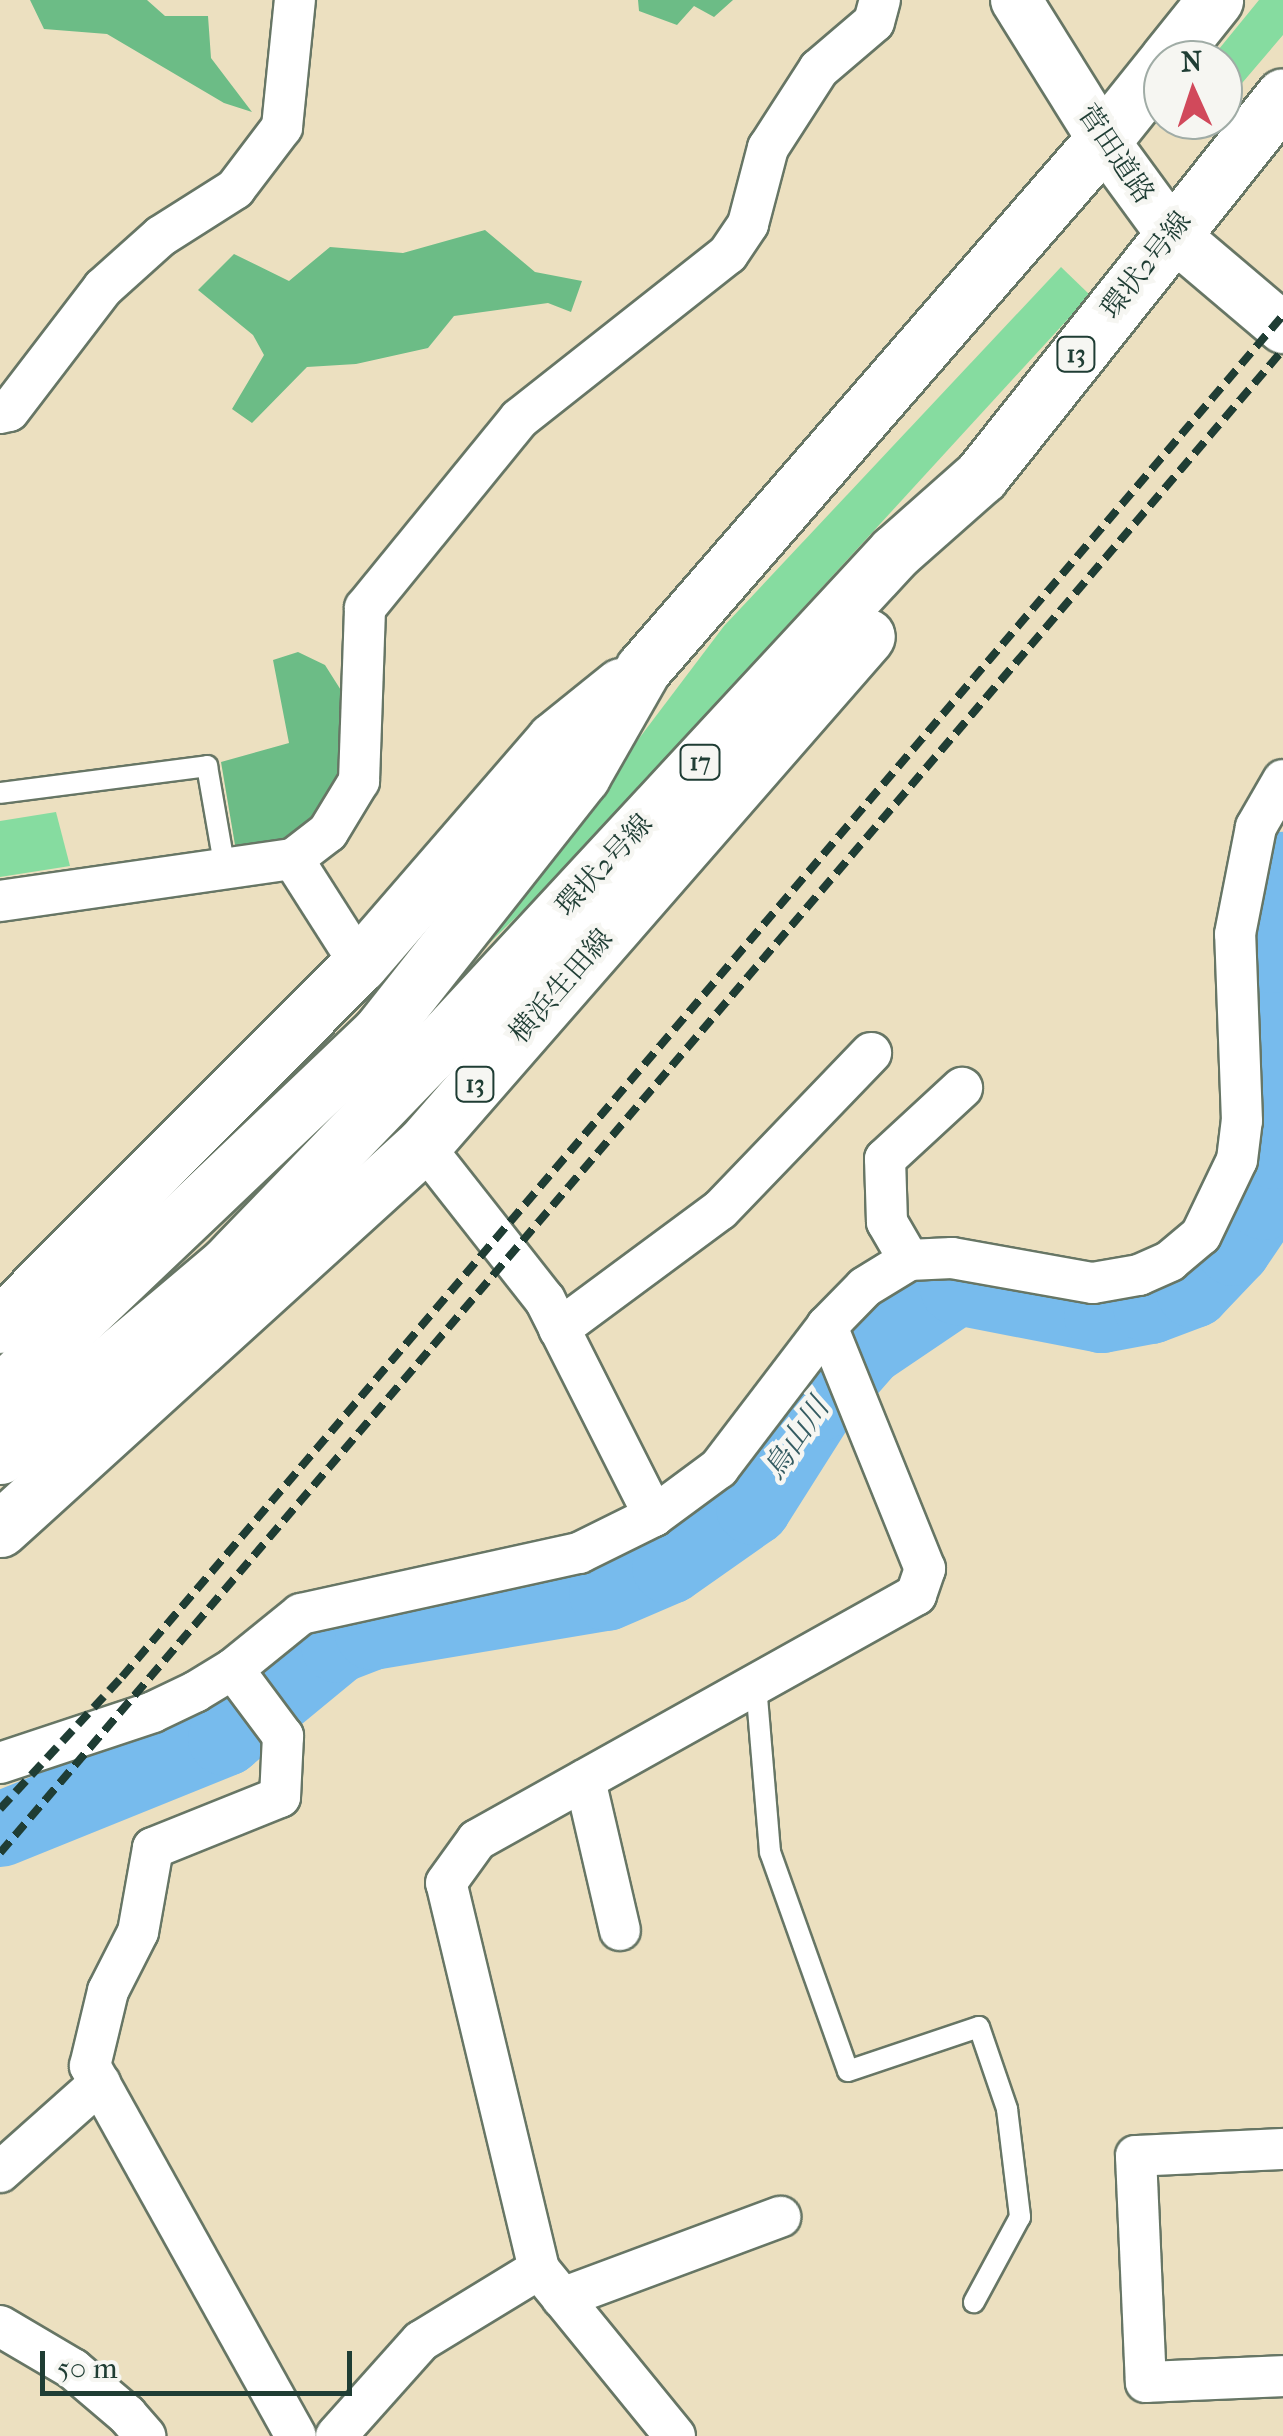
<!DOCTYPE html>
<html>
<head>
<meta charset="utf-8">
<style>
  body { margin:0 }
  #map { position:relative; width:1283px; height:2436px; overflow:hidden; background:#ece0c0; font-family:"IM FELL French Canon","Noto Serif JP",serif }
  div>[style] { position:absolute }
  [style*='--x'] { left:calc(var(--x)*1px); top:calc(var(--y)*1px); width:calc(var(--w)*1px); rotate:calc(var(--a)*1deg) }
  .green>* { inset:0; background:#86dca0 }
  .forest>* { inset:0; background:#6cbc86 }
  .river>* { height:75px; margin:-37.5px; padding:0 37.5px; transform-origin:37.5px; border-radius:37.5px; background:#77bbed }
  .roads { filter:drop-shadow(2px 0 #677665) drop-shadow(-2px 0 #677665) drop-shadow(0 2px #677665) drop-shadow(0 -2px #677665) }
  .service>* { height:20px; margin:-10px; padding:0 10px; transform-origin:10px; border-radius:10px; background:#fff }
  .minor>* { height:40px; margin:-20px; padding:0 20px; transform-origin:20px; border-radius:20px; background:#fff }
  .tertiary>* { height:50px; margin:-25px; padding:0 25px; transform-origin:25px; border-radius:25px; background:#fff }
  .primary>* { height:55px; margin:-27.5px; padding:0 27.5px; transform-origin:27.5px; border-radius:27.5px; background:#fff }
  .rail>* { height:8px; margin-top:-4px; transform-origin:0; background:repeating-linear-gradient(90deg,#1f3d34 0 15px,transparent 0 23px) }
  span { translate:-50% -50%; white-space:nowrap; text-align:center; line-height:1.15; -webkit-text-stroke:9px #f6f6f2; paint-order:stroke }
  .shield-label span { padding:2px 8px; background:#f6f6f2; border:2px solid; border-radius:8px; -webkit-text-stroke-width:0 }
  .shield-label { font-size:25px; color:#1f3d34; font-weight:700 }
  .street-label { font-size:28px; color:#1f3d34 }
  .water-label { font-size:30px; color:#355c62; font-style:italic }
  .north { position:absolute; left:1143px; top:40px; width:100px; height:100px; box-sizing:border-box; background:#f6f6f2; border:2px solid #a0aca6; border-radius:50%; rotate:357deg; font-size:28px; font-weight:700; line-height:40px; text-align:center; color:#1f3d34 }
  .north::after { content:''; display:block; margin:auto; width:35px; height:45px; background:#d1495b; clip-path:polygon(50% 0,100% 100%,50% 72%,0 100%) }
  .scale { position:absolute; left:40px; top:2351px; width:312px; height:45px; box-sizing:border-box; border:5px solid #1f3d34; border-top:0; padding-left:12px; font-size:30px; line-height:35px; white-space:nowrap; color:#1f3d34; -webkit-text-stroke:8px #f6f6f2; paint-order:stroke }
</style>
</head>
<body>
<div id="map">
  <div class="green">
    <div style="clip-path:polygon(1259px 0,1283px 0,1283px 35px,1237px 89px,1223px 77px,1223px 60px,1210px 60px)"></div>
    <div style="clip-path:polygon(1061px 267px,1090px 295px,549px 885px,470px 962px,724px 626px)"></div>
    <div style="clip-path:polygon(56px 812px,70px 866px,0 877px,0 821px)"></div>
  </div>
  <div class="forest">
    <div style="clip-path:polygon(30px 0,147px 0,165px 16px,208px 16px,211px 58px,252px 112px,224px 103px,107px 34px,44px 29px)"></div>
    <div style="clip-path:polygon(638px 0,733px 0,714px 17px,694px 6px,677px 25px,639px 11px)"></div>
    <div style="clip-path:polygon(485px 230px,535px 272px,582px 281px,571px 312px,548px 303px,454px 316px,428px 348px,356px 364px,307px 367px,252px 423px,232px 409px,264px 355px,253px 335px,198px 290px,234px 254px,289px 281px,330px 247px,403px 253px)"></div>
    <div style="clip-path:polygon(298px 652px,325px 665px,344px 695px,340px 782px,317px 822px,283px 841px,235px 845px,221px 762px,289px 743px,273px 660px)"></div>
  </div>
  <div class="river">
    <div style="--x:0;--y:1829;--w:243;--a:-22"></div>
    <div style="--x:225;--y:1738;--w:146;--a:-39.5"></div>
    <div style="--x:338;--y:1645;--w:36;--a:-21"></div>
    <div style="--x:372;--y:1632;--w:237;--a:-9.5"></div>
    <div style="--x:606;--y:1593;--w:69;--a:-23.2"></div>
    <div style="--x:669;--y:1566;--w:103;--a:-35.1"></div>
    <div style="--x:753;--y:1507;--w:122;--a:-57.7"></div>
    <div style="--x:818;--y:1404;--w:74;--a:-48.8"></div>
    <div style="--x:867;--y:1348;--w:109;--a:-34.1"></div>
    <div style="--x:957;--y:1287;--w:147;--a:11"></div>
    <div style="--x:1101;--y:1315;--w:50;--a:-10.4"></div>
    <div style="--x:1150;--y:1306;--w:46;--a:-20.4"></div>
    <div style="--x:1193;--y:1290;--w:58;--a:-46.4"></div>
    <div style="--x:1233;--y:1248;--w:55;--a:-56"></div>
    <div style="--x:1264;--y:1202;--w:52;--a:-78.9"></div>
    <div style="--x:1274;--y:1151;--w:196;--a:-90.9"></div>
    <div style="--x:1271;--y:955;--w:87;--a:-82.1"></div>
  </div>
  <div class="roads">
    <div class="service">
      <div style="--x:0;--y:793;--w:209;--a:-7.4"></div>
      <div style="--x:207;--y:766;--w:105;--a:80.1"></div>
      <div style="--x:756;--y:1685;--w:168;--a:85.2"></div>
      <div style="--x:770;--y:1852;--w:232;--a:70.4"></div>
      <div style="--x:848;--y:2071;--w:138;--a:-18.6"></div>
      <div style="--x:979;--y:2027;--w:87;--a:71.1"></div>
      <div style="--x:1007;--y:2109;--w:109;--a:83.1"></div>
      <div style="--x:1020;--y:2217;--w:97;--a:118.4"></div>
    </div>
    <div class="minor">
      <div style="--x:0;--y:413;--w:9;--a:-13"></div>
      <div style="--x:9;--y:411;--w:155;--a:-52.6"></div>
      <div style="--x:103;--y:288;--w:78;--a:-41.9"></div>
      <div style="--x:161;--y:236;--w:88;--a:-32.4"></div>
      <div style="--x:235;--y:189;--w:78;--a:-52.8"></div>
      <div style="--x:282;--y:127;--w:128;--a:-84.2"></div>
      <div style="--x:293;--y:859;--w:44;--a:-37.6"></div>
      <div style="--x:328;--y:832;--w:60;--a:-58.7"></div>
      <div style="--x:359;--y:781;--w:173;--a:-88"></div>
      <div style="--x:365;--y:608;--w:244;--a:-50.8"></div>
      <div style="--x:519;--y:419;--w:266;--a:-38.3"></div>
      <div style="--x:728;--y:254;--w:36;--a:-56"></div>
      <div style="--x:748;--y:224;--w:79;--a:-75.3"></div>
      <div style="--x:768;--y:148;--w:94;--a:-57.2"></div>
      <div style="--x:819;--y:69;--w:72;--a:-40.5"></div>
      <div style="--x:874;--y:22;--w:23;--a:-75"></div>
      <div style="--x:0;--y:901;--w:296;--a:-8.2"></div>
      <div style="--x:293;--y:859;--w:125;--a:57.5"></div>
      <div style="--x:423;--y:1145;--w:197;--a:51.8"></div>
      <div style="--x:545;--y:1300;--w:242;--a:63.2"></div>
      <div style="--x:909;--y:1260;--w:44;--a:-120.1"></div>
      <div style="--x:887;--y:1222;--w:63;--a:-91.8"></div>
      <div style="--x:885;--y:1159;--w:105;--a:-42.7"></div>
      <div style="--x:559;--y:1329;--w:200;--a:-36.5"></div>
      <div style="--x:720;--y:1210;--w:218;--a:-46.1"></div>
      <div style="--x:233;--y:1669;--w:84;--a:53.3"></div>
      <div style="--x:283;--y:1736;--w:61;--a:92.8"></div>
      <div style="--x:280;--y:1797;--w:137;--a:158.1"></div>
      <div style="--x:153;--y:1848;--w:85;--a:100.1"></div>
      <div style="--x:138;--y:1932;--w:66;--a:117"></div>
      <div style="--x:108;--y:1991;--w:77;--a:103.5"></div>
      <div style="--x:90;--y:2066;--w:423;--a:60.9"></div>
      <div style="--x:0;--y:1763;--w:161;--a:-18.4"></div>
      <div style="--x:153;--y:1712;--w:47;--a:-25.5"></div>
      <div style="--x:195;--y:1692;--w:44;--a:-31.2"></div>
      <div style="--x:233;--y:1669;--w:87;--a:-39"></div>
      <div style="--x:301;--y:1614;--w:285;--a:-12.4"></div>
      <div style="--x:579;--y:1553;--w:84;--a:-26.3"></div>
      <div style="--x:654;--y:1516;--w:81;--a:-36.4"></div>
      <div style="--x:719;--y:1468;--w:178;--a:-52.7"></div>
      <div style="--x:585;--y:1780;--w:154;--a:76.9"></div>
      <div style="--x:1283;--y:2149;--w:147;--a:177.3"></div>
      <div style="--x:1136;--y:2156;--w:226;--a:87.5"></div>
      <div style="--x:1146;--y:2382;--w:137;--a:-2.5"></div>
      <div style="--x:0;--y:2172;--w:134;--a:-41.7"></div>
      <div style="--x:562;--y:2298;--w:233;--a:-20.4"></div>
      <div style="--x:0;--y:2326;--w:85;--a:30.5"></div>
      <div style="--x:73;--y:2369;--w:71;--a:40.4"></div>
      <div style="--x:127;--y:2415;--w:28;--a:49"></div>
      <div style="--x:336;--y:2436;--w:127;--a:-48.2"></div>
      <div style="--x:421;--y:2341;--w:138;--a:-31.4"></div>
      <div style="--x:675;--y:2436;--w:215;--a:-129.2"></div>
      <div style="--x:539;--y:2269;--w:397;--a:-103.5"></div>
      <div style="--x:446;--y:1883;--w:53;--a:-54.2"></div>
      <div style="--x:477;--y:1840;--w:503;--a:-29.17"></div>
      <div style="--x:916;--y:1595;--w:28;--a:-71"></div>
      <div style="--x:925;--y:1569;--w:262;--a:-112"></div>
      <div style="--x:827;--y:1326;--w:54;--a:-45.7"></div>
      <div style="--x:865;--y:1287;--w:52;--a:-31.5"></div>
      <div style="--x:909;--y:1260;--w:43;--a:-2.7"></div>
      <div style="--x:952;--y:1258;--w:143;--a:10.1"></div>
      <div style="--x:1093;--y:1283;--w:47;--a:-9.9"></div>
      <div style="--x:1139;--y:1275;--w:34;--a:-24"></div>
      <div style="--x:1170;--y:1261;--w:40;--a:-40"></div>
      <div style="--x:1201;--y:1235;--w:83;--a:-64.4"></div>
      <div style="--x:1237;--y:1160;--w:39;--a:-83"></div>
      <div style="--x:1242;--y:1121;--w:187;--a:-92.1"></div>
      <div style="--x:1235;--y:934;--w:109;--a:-78.9"></div>
      <div style="--x:1256;--y:827;--w:54;--a:-60.1"></div>
    </div>
    <div class="tertiary">
      <div style="--x:1016;--y:0;--w:165;--a:58.1"></div>
      <div style="--x:1103;--y:140;--w:115;--a:53.8"></div>
      <div style="--x:1171;--y:233;--w:147;--a:40.3"></div>
    </div>
    <div class="primary">
      <div style="--x:1167;--y:60;--w:77;--a:-51.3"></div>
      <div style="--x:0;--y:1325;--w:510;--a:-45.08"></div>
      <div style="--x:360;--y:964;--w:296;--a:-49.1"></div>
      <div style="--x:554;--y:740;--w:86;--a:-38.9"></div>
      <div style="--x:0;--y:1393;--w:523;--a:-43.53"></div>
      <div style="--x:379;--y:1033;--w:328;--a:-51.7"></div>
      <div style="--x:582;--y:776;--w:123;--a:-60.3"></div>
      <div style="--x:643;--y:669;--w:701;--a:-48.99"></div>
      <div style="--x:1103;--y:140;--w:96;--a:-51.3"></div>
      <div style="--x:0;--y:1456;--w:297;--a:-40.2"></div>
      <div style="--x:227;--y:1264;--w:288;--a:-46"></div>
      <div style="--x:427;--y:1057;--w:689;--a:-47.18"></div>
      <div style="--x:895;--y:552;--w:115;--a:-41.5"></div>
      <div style="--x:981;--y:476;--w:485;--a:-51.5"></div>
      <div style="--x:0;--y:1529;--w:571;--a:-42.23"></div>
      <div style="--x:423;--y:1145;--w:675;--a:-48.9"></div>
    </div>
  </div>
  <div class="rail">
    <div style="--x:0;--y:1809;--w:180;--a:-47.3"></div>
    <div style="--x:122;--y:1677;--w:1790;--a:-49.55"></div>
    <div style="--x:0;--y:1853;--w:1976;--a:-49.52"></div>
  </div>
  <div class="shield-label">
    <span style="left:1076px;top:354px">13</span>
    <span style="left:700px;top:762px">17</span>
    <span style="left:475px;top:1084px">13</span>
  </div>
  <div class="street-label">
    <span style="left:1116px;top:154px;rotate:56deg">菅田道路</span>
    <span style="left:1146px;top:265px;rotate:-52deg">環状2号線</span>
    <span style="left:604px;top:865px;rotate:-47deg">環状2号線</span>
    <span style="left:561px;top:986px;rotate:-49deg">横浜生田線</span>
  </div>
  <div class="water-label">
    <span style="left:797px;top:1439px;rotate:-56deg">鳥山川</span>
  </div>
  <div class="north">N</div>
  <div class="scale">50 m</div>
</div>
</body>
</html>
